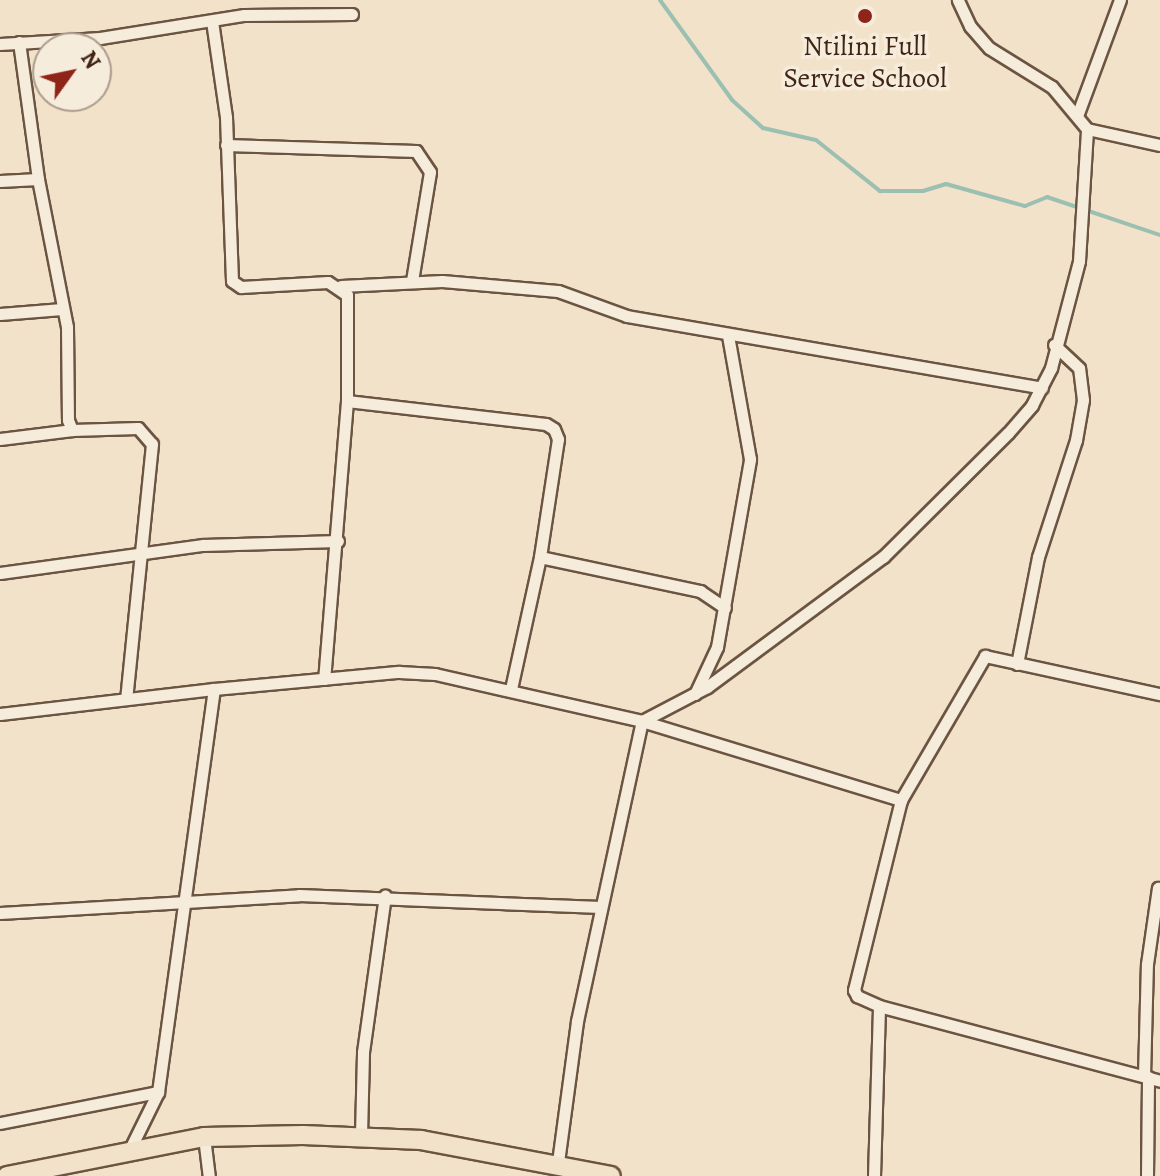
<!DOCTYPE html>
<html>
<head>
<meta charset="utf-8">
<style>
  body { margin:0 }
  #map { position:relative; width:1160px; height:1176px; overflow:hidden; background:#f1e2c9; font-family:Alegreya,serif }
  div>[style] { position:absolute }
  [style*='--x'] { left:calc(var(--x)*1px); top:calc(var(--y)*1px); width:calc(var(--w)*1px); rotate:calc(var(--a)*1deg) }
  .stream>* { height:4px; margin:-2px; padding:0 2px; transform-origin:2px; border-radius:2px; background:#9bbfb0 }
  .roads { filter:drop-shadow(2px 0 #6c5442) drop-shadow(-2px 0 #6c5442) drop-shadow(0 2px #6c5442) drop-shadow(0 -2px #6c5442) }
  .minor>* { height:11px; margin:-5.5px; padding:0 5.5px; transform-origin:5.5px; border-radius:5.5px; background:#f6ecdc }
  .trunk>* { height:18px; margin:-9px; padding:0 9px; transform-origin:9px; border-radius:9px; background:#f1e2c9 }
  .dots>* { width:22px; height:22px; translate:-50% -50%; box-sizing:border-box; border:4px solid #f6ecdc; border-radius:50% }
  span { translate:-50% -50%; white-space:nowrap; text-align:center; line-height:1.15; -webkit-text-stroke:7px #f6ecdc; paint-order:stroke }
  .poi-label { font-size:28px; color:#402515 }
  .north { position:absolute; left:32px; top:32px; width:80px; height:80px; box-sizing:border-box; background:#f6ecdc; border:2px solid #ad9c8c; border-radius:50%; rotate:57deg; font-size:22px; font-weight:700; line-height:32px; text-align:center; color:#402515 }
  .north::after { content:''; display:block; margin:auto; width:28px; height:36px; background:#8f2418; clip-path:polygon(50% 0,100% 100%,50% 72%,0 100%) }
</style>
</head>
<body>
<div id="map">
  <div class="stream">
    <div style="--x:660;--y:0;--w:123;--a:54.2"></div>
    <div style="--x:732;--y:100;--w:42;--a:42.1"></div>
    <div style="--x:763;--y:128;--w:54;--a:12.8"></div>
    <div style="--x:816;--y:140;--w:82;--a:38.6"></div>
    <div style="--x:880;--y:191;--w:43;--a:0"></div>
    <div style="--x:923;--y:191;--w:24;--a:-17"></div>
    <div style="--x:946;--y:184;--w:82;--a:15.6"></div>
    <div style="--x:1025;--y:206;--w:24;--a:-22"></div>
    <div style="--x:1047;--y:197;--w:119;--a:18.6"></div>
  </div>
  <div class="roads">
    <div class="minor">
      <div style="--x:212;--y:21;--w:97;--a:81.7"></div>
      <div style="--x:226;--y:117;--w:164;--a:87.9"></div>
      <div style="--x:232;--y:281;--w:11;--a:34"></div>
      <div style="--x:241;--y:287;--w:87;--a:-3.3"></div>
      <div style="--x:328;--y:282;--w:23;--a:34"></div>
      <div style="--x:347;--y:295;--w:106;--a:90"></div>
      <div style="--x:347;--y:401;--w:279;--a:94.7"></div>
      <div style="--x:19;--y:42;--w:138;--a:82.1"></div>
      <div style="--x:38;--y:179;--w:151;--a:78.9"></div>
      <div style="--x:67;--y:327;--w:93;--a:89.4"></div>
      <div style="--x:68;--y:420;--w:11;--a:68"></div>
      <div style="--x:72;--y:430;--w:66;--a:-1.7"></div>
      <div style="--x:138;--y:428;--w:21;--a:49"></div>
      <div style="--x:152;--y:444;--w:255;--a:95.8"></div>
      <div style="--x:0;--y:44;--w:100;--a:-3.4"></div>
      <div style="--x:100;--y:38;--w:146;--a:-9.1"></div>
      <div style="--x:244;--y:15;--w:108;--a:-0.5"></div>
      <div style="--x:1077;--y:116;--w:124;--a:-69.7"></div>
      <div style="--x:1087;--y:129;--w:75;--a:12.4"></div>
      <div style="--x:226;--y:145;--w:190;--a:1.8"></div>
      <div style="--x:416;--y:151;--w:25;--a:56"></div>
      <div style="--x:430;--y:172;--w:110;--a:99.4"></div>
      <div style="--x:0;--y:181;--w:38;--a:-3"></div>
      <div style="--x:341;--y:286;--w:101;--a:-2.8"></div>
      <div style="--x:442;--y:281;--w:116;--a:4.9"></div>
      <div style="--x:558;--y:291;--w:73;--a:19.9"></div>
      <div style="--x:627;--y:316;--w:421;--a:9.8"></div>
      <div style="--x:0;--y:314;--w:62;--a:-4.6"></div>
      <div style="--x:347;--y:401;--w:200;--a:6.6"></div>
      <div style="--x:546;--y:424;--w:9;--a:32"></div>
      <div style="--x:554;--y:429;--w:11;--a:68"></div>
      <div style="--x:558;--y:439;--w:119;--a:98.7"></div>
      <div style="--x:540;--y:557;--w:135;--a:102.4"></div>
      <div style="--x:0;--y:439;--w:73;--a:-7.1"></div>
      <div style="--x:540;--y:557;--w:164;--a:12"></div>
      <div style="--x:700;--y:591;--w:30;--a:34"></div>
      <div style="--x:0;--y:573;--w:205;--a:-7.9"></div>
      <div style="--x:203;--y:545;--w:135;--a:-1.7"></div>
      <div style="--x:1017;--y:664;--w:109;--a:-78.9"></div>
      <div style="--x:1038;--y:557;--w:123;--a:-72"></div>
      <div style="--x:1076;--y:440;--w:41;--a:-80.1"></div>
      <div style="--x:1083;--y:400;--w:32;--a:-97"></div>
      <div style="--x:1079;--y:368;--w:34;--a:-137"></div>
      <div style="--x:695;--y:694;--w:52;--a:-64.9"></div>
      <div style="--x:717;--y:647;--w:191;--a:-80"></div>
      <div style="--x:750;--y:459;--w:126;--a:-100.1"></div>
      <div style="--x:0;--y:714;--w:215;--a:-6.7"></div>
      <div style="--x:214;--y:689;--w:186;--a:-5.3"></div>
      <div style="--x:399;--y:672;--w:36;--a:3"></div>
      <div style="--x:435;--y:674;--w:212;--a:12.8"></div>
      <div style="--x:642;--y:721;--w:271;--a:17"></div>
      <div style="--x:901;--y:800;--w:196;--a:103.9"></div>
      <div style="--x:854;--y:990;--w:7;--a:63"></div>
      <div style="--x:857;--y:996;--w:24;--a:24"></div>
      <div style="--x:901;--y:800;--w:167;--a:-59.7"></div>
      <div style="--x:985;--y:656;--w:179;--a:12.3"></div>
      <div style="--x:0;--y:913;--w:300;--a:-3.4"></div>
      <div style="--x:299;--y:895;--w:302;--a:2.3"></div>
      <div style="--x:1144;--y:1076;--w:112;--a:-88.5"></div>
      <div style="--x:1147;--y:964;--w:77;--a:-81.8"></div>
      <div style="--x:0;--y:1123;--w:161;--a:-11.1"></div>
      <div style="--x:361;--y:1135;--w:83;--a:-88.6"></div>
      <div style="--x:363;--y:1052;--w:158;--a:-82"></div>
      <div style="--x:204;--y:1137;--w:39;--a:83"></div>
      <div style="--x:130;--y:1149;--w:64;--a:-63.8"></div>
      <div style="--x:158;--y:1092;--w:407;--a:-82.1"></div>
      <div style="--x:558;--y:1162;--w:142;--a:-82.3"></div>
      <div style="--x:577;--y:1021;--w:307;--a:-77.8"></div>
      <div style="--x:642;--y:721;--w:73;--a:-27.6"></div>
      <div style="--x:707;--y:687;--w:219;--a:-36.5"></div>
      <div style="--x:883;--y:557;--w:176;--a:-44.8"></div>
      <div style="--x:1008;--y:433;--w:37;--a:-49"></div>
      <div style="--x:1032;--y:405;--w:42;--a:-62.8"></div>
      <div style="--x:1051;--y:368;--w:111;--a:-75.3"></div>
      <div style="--x:1079;--y:261;--w:132;--a:-86.5"></div>
      <div style="--x:1087;--y:129;--w:55;--a:-129.8"></div>
      <div style="--x:1052;--y:87;--w:74;--a:-148.2"></div>
      <div style="--x:989;--y:48;--w:29;--a:-131"></div>
      <div style="--x:970;--y:26;--w:29;--a:-115"></div>
      <div style="--x:874;--y:1176;--w:170;--a:-88.3"></div>
      <div style="--x:879;--y:1006;--w:291;--a:14.9"></div>
      <div style="--x:1147;--y:1176;--w:99;--a:-89.4"></div>
    </div>
    <div class="trunk">
      <div style="--x:7;--y:1176;--w:201;--a:-11.2"></div>
      <div style="--x:204;--y:1137;--w:99;--a:-1.2"></div>
      <div style="--x:303;--y:1135;--w:118;--a:2.4"></div>
      <div style="--x:421;--y:1140;--w:193;--a:10.7"></div>
    </div>
  </div>
  <div class="dots">
    <div style="left:865px;top:16px;background:#8f2418"></div>
  </div>
  <div class="poi-label">
    <span style="left:865px;top:62px">Ntilini Full<br>Service School</span>
  </div>
  <div class="north">N</div>
</div>
</body>
</html>
